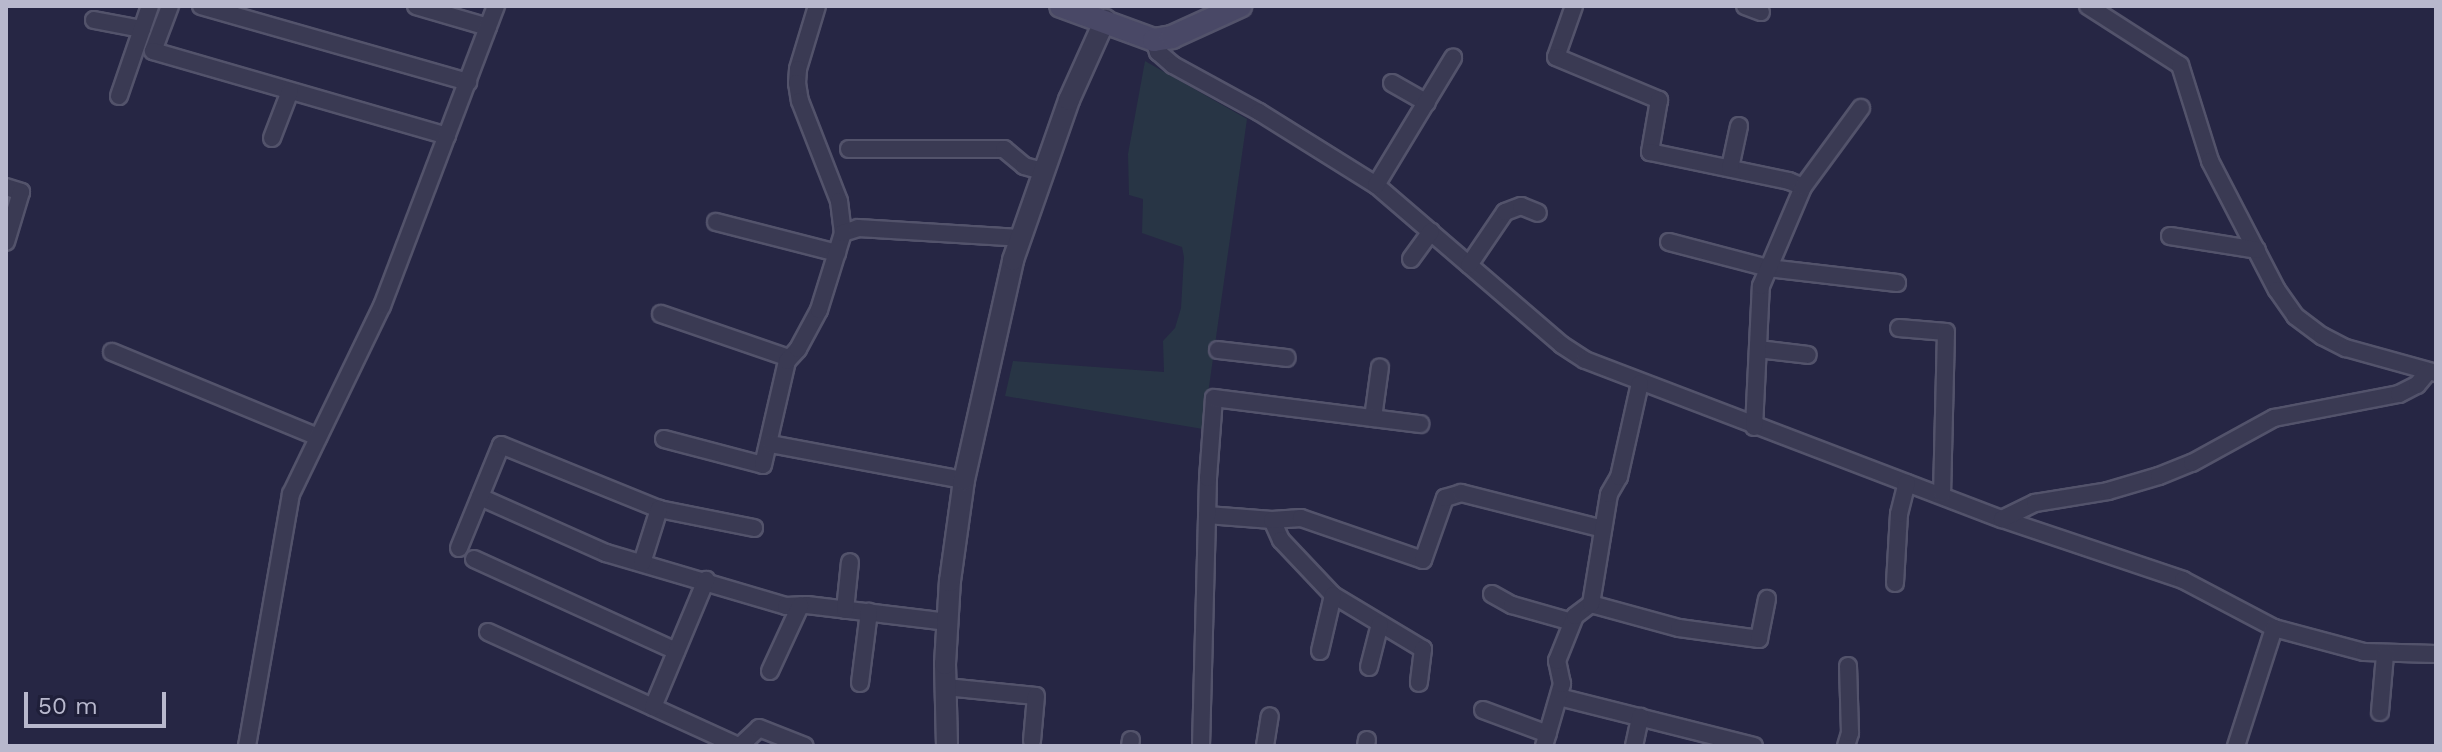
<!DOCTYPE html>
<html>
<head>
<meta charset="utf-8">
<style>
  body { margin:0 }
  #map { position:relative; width:2442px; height:752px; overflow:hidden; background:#262644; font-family:"Work Sans",sans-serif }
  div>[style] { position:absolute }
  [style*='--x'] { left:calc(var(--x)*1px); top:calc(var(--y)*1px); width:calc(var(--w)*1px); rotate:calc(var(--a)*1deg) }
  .green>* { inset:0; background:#283545 }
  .roads { filter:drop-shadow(2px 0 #53536b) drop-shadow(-2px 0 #53536b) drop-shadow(0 2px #53536b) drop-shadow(0 -2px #53536b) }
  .minor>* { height:16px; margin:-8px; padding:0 8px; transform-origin:8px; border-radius:8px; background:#3a3a53 }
  .tertiary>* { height:20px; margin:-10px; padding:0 10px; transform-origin:10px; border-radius:10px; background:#3a3a53 }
  .secondary>* { height:22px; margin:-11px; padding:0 11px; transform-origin:11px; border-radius:11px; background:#494866 }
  span { translate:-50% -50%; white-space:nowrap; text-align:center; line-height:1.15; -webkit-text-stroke:7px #1f1f39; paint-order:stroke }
  .frame { position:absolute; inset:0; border:8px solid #b8b8cd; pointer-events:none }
  .scale { position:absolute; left:24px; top:692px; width:142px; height:36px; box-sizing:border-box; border:4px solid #b8b8cd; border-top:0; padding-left:10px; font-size:24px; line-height:28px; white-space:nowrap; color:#b8b8cd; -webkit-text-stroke:6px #1f1f39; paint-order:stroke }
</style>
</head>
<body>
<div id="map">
  <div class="green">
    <div style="clip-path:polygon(1145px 61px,1247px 119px,1203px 429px,1005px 396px,1013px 361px,1164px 372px,1163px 341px,1175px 328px,1181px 308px,1184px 257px,1182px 247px,1142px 233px,1143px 199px,1129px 195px,1128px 154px)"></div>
  </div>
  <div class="roads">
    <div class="minor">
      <div style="--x:170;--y:6;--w:48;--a:110.7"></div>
      <div style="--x:153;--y:51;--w:306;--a:16.1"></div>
      <div style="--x:201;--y:6;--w:278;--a:15.9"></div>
      <div style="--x:416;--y:6;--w:75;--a:16.3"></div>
      <div style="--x:817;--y:6;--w:66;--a:106.8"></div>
      <div style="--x:798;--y:69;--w:14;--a:94"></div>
      <div style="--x:797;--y:83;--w:18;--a:81"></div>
      <div style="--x:800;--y:101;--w:107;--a:68.7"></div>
      <div style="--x:839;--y:201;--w:32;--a:83"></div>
      <div style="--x:1574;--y:6;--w:54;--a:109.4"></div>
      <div style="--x:1556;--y:57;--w:112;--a:22.7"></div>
      <div style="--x:1659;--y:100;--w:53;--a:99.8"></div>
      <div style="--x:1650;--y:152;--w:142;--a:11.8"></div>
      <div style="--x:1789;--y:181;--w:15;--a:23"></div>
      <div style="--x:1745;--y:6;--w:17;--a:21"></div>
      <div style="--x:2088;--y:6;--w:109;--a:32.7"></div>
      <div style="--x:2180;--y:65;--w:101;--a:72.6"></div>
      <div style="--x:2210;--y:161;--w:145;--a:62.6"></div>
      <div style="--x:2277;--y:290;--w:32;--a:55"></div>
      <div style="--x:2295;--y:316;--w:34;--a:37"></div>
      <div style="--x:2322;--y:336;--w:27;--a:27"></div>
      <div style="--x:2346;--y:348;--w:93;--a:15.5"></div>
      <div style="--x:94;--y:20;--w:49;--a:10.6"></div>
      <div style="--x:1154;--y:40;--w:13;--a:72"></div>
      <div style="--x:1158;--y:52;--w:20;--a:41"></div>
      <div style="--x:1173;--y:65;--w:98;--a:28.7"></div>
      <div style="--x:1259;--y:112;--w:138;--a:32"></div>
      <div style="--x:1376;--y:185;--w:245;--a:40.7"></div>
      <div style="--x:1562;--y:345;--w:27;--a:33"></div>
      <div style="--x:1585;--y:360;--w:446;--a:20.9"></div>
      <div style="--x:2002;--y:519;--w:191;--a:18.6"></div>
      <div style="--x:2183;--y:580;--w:103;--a:27.8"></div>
      <div style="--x:2274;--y:628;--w:93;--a:14.9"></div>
      <div style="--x:2364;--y:652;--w:72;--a:1.6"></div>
      <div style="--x:1392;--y:83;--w:40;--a:29.7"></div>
      <div style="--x:119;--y:96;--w:95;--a:-71"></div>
      <div style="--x:272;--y:138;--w:50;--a:-69"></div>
      <div style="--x:849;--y:149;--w:155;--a:0"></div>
      <div style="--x:1004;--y:149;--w:26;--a:40"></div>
      <div style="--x:1024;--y:166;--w:20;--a:15"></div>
      <div style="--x:1730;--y:168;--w:43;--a:-77.9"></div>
      <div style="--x:1376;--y:185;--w:149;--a:-58.8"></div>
      <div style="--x:6;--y:187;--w:16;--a:18"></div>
      <div style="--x:21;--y:192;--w:52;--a:106.7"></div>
      <div style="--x:716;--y:222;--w:125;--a:14.4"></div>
      <div style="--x:2170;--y:236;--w:88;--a:9.1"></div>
      <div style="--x:1669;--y:242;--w:102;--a:14.7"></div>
      <div style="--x:1768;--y:268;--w:130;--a:6.6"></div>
      <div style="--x:1411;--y:259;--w:34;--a:-54"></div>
      <div style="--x:1469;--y:265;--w:64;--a:-55.8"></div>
      <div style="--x:1505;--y:212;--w:17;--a:-21"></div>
      <div style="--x:1521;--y:206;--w:18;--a:22"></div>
      <div style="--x:661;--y:314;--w:135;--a:19"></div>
      <div style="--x:1899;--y:328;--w:47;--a:4.9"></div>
      <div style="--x:1946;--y:332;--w:162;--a:91.4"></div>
      <div style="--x:1758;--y:349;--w:50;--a:6.8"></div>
      <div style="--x:1218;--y:350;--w:69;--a:6.6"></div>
      <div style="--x:112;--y:352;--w:223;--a:22.4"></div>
      <div style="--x:1373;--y:418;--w:51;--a:-82.2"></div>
      <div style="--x:1754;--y:427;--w:141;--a:-87.2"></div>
      <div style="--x:1761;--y:286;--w:108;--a:-67"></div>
      <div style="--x:1803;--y:187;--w:98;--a:-53.7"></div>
      <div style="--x:664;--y:439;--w:102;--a:14.7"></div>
      <div style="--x:763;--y:465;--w:107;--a:-77"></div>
      <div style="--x:787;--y:361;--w:16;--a:-47"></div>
      <div style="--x:798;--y:349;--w:44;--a:-61.7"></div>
      <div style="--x:819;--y:310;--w:81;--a:-72.7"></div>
      <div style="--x:843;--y:233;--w:16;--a:-18"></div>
      <div style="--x:858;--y:228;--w:162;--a:3.5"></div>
      <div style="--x:771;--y:444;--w:196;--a:10.6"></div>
      <div style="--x:480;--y:497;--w:138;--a:24"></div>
      <div style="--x:606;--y:553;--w:188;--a:16.4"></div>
      <div style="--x:786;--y:606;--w:21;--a:-3"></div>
      <div style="--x:807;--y:605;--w:142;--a:6.9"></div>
      <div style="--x:1207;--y:515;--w:65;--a:4.4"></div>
      <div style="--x:1272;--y:520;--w:22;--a:66"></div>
      <div style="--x:1281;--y:540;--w:76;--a:46.6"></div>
      <div style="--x:1333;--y:595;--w:105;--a:31"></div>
      <div style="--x:1423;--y:649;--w:34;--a:97"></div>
      <div style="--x:2002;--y:519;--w:37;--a:-26"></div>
      <div style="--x:2035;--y:503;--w:74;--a:-9.3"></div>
      <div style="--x:2108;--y:491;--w:53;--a:-16.4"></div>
      <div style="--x:2159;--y:476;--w:35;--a:-22"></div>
      <div style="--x:2192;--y:463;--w:94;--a:-28.8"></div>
      <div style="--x:2274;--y:418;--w:127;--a:-10.9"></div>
      <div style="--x:2399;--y:394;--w:20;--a:-27"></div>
      <div style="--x:2417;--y:385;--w:17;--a:-50"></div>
      <div style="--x:1272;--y:520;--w:29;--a:-4"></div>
      <div style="--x:1301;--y:518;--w:129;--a:19"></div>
      <div style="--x:1423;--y:560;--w:66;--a:-70.5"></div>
      <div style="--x:1445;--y:498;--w:17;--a:-17"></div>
      <div style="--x:1461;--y:493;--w:146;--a:14.2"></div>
      <div style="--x:459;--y:548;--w:111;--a:-67.8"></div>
      <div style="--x:501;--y:445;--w:170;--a:22.1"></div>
      <div style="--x:659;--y:509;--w:97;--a:11.3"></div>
      <div style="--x:474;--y:559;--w:222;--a:24.5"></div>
      <div style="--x:642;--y:563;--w:57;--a:-72.5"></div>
      <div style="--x:1895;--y:583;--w:69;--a:-86.7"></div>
      <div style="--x:1899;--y:514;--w:32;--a:-76"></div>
      <div style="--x:1492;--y:594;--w:23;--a:29"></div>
      <div style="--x:1512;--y:605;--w:62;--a:15.8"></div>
      <div style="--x:1591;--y:604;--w:91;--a:15.3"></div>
      <div style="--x:1679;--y:628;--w:81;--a:7.8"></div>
      <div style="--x:1759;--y:639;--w:41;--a:-78.7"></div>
      <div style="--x:845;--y:610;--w:48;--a:-84.1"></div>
      <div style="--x:488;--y:632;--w:275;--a:24.5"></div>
      <div style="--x:1320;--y:651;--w:57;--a:-76.9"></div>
      <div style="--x:1369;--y:667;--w:44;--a:-75.7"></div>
      <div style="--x:770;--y:671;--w:72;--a:-65.2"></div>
      <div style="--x:860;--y:683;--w:72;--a:-82.8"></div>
      <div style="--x:946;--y:687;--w:90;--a:5.7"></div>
      <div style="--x:1036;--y:696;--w:45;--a:95.1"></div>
      <div style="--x:1559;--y:697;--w:201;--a:14.1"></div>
      <div style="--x:653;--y:707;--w:138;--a:-67.3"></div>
      <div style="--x:1483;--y:710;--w:69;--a:20.3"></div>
      <div style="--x:2380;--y:712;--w:57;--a:-85"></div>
      <div style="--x:247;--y:746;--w:256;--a:-80.1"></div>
      <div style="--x:291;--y:494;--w:209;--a:-64.2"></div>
      <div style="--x:382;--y:306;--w:321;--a:-69.2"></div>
      <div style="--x:740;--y:746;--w:26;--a:-43"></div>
      <div style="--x:759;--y:728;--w:49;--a:21.4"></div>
      <div style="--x:1130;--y:746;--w:6;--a:-81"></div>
      <div style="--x:1201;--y:746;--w:268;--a:-88.5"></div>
      <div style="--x:1208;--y:478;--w:80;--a:-85.7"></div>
      <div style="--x:1214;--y:398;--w:208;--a:7.2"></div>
      <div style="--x:1265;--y:746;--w:30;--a:-81"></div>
      <div style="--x:1366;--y:746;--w:6;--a:-81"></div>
      <div style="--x:1544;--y:746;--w:65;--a:-73.8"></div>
      <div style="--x:1562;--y:684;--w:24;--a:-102"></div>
      <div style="--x:1557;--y:661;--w:48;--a:-68.2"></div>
      <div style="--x:1575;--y:616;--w:20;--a:-37"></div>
      <div style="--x:1591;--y:604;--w:111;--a:-80.7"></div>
      <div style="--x:1609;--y:494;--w:20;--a:-60"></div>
      <div style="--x:1619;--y:477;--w:96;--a:-77.4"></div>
      <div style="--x:1634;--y:746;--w:30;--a:-78"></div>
      <div style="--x:1846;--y:746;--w:14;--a:-73"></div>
      <div style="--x:1850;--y:733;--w:67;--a:-91.7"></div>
      <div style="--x:2236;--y:746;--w:124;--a:-72.1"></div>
    </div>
    <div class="tertiary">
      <div style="--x:947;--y:746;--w:82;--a:-91.4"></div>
      <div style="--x:945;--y:664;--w:83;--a:-86.6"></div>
      <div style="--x:950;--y:581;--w:102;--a:-82.1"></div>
      <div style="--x:964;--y:480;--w:225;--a:-77.4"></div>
      <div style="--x:1013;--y:260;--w:170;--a:-70.7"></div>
      <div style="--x:1069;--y:100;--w:88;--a:-65.8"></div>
    </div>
    <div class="secondary">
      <div style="--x:1061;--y:6;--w:99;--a:20.1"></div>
      <div style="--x:1154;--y:40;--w:18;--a:-9"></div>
      <div style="--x:1172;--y:37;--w:75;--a:-24.5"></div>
    </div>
  </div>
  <div class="frame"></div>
  <div class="scale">50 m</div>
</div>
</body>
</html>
